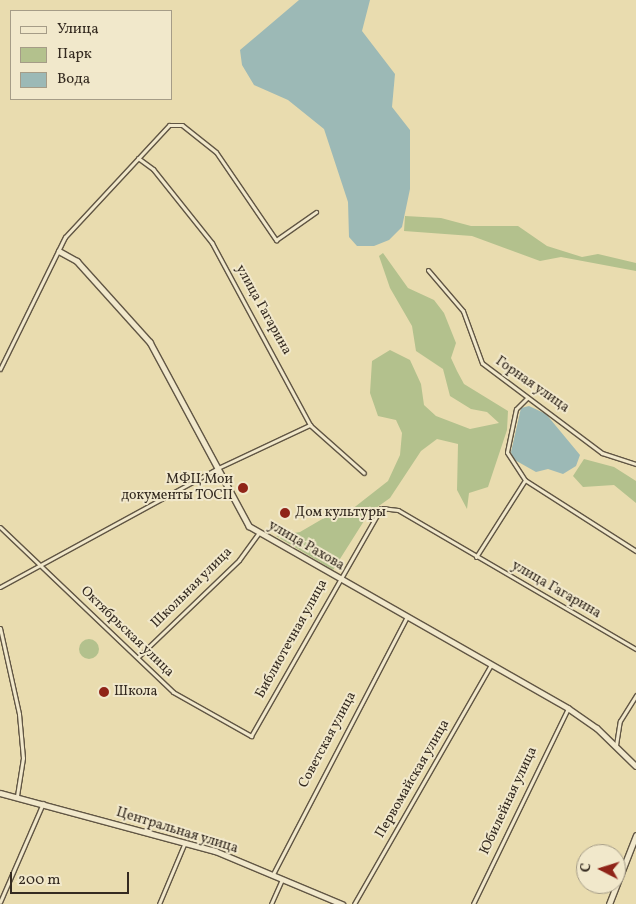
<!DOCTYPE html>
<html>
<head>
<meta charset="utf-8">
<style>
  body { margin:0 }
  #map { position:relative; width:636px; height:904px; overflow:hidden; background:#e9dcaf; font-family:Vollkorn,serif }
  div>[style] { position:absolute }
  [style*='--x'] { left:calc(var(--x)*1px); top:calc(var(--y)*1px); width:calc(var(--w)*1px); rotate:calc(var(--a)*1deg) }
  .green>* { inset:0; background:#b3c18d }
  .round { border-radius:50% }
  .water>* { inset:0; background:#9cb9b6 }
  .roads { filter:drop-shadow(1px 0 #615644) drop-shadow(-1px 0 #615644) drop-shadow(0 1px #615644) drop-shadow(0 -1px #615644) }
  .minor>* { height:3px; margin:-1.5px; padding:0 1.5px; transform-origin:1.5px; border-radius:1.5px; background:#f1e8cb }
  .tertiary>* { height:4.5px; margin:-2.25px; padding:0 2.25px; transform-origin:2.25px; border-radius:2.25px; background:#f1e8cb }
  .secondary>* { height:5px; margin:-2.5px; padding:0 2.5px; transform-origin:2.5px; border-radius:2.5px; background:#f1e8cb }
  .dots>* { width:14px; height:14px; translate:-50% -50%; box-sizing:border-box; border:2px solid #f1e8cb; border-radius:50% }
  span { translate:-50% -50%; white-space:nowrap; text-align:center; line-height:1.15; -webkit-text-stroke:4px #f1e8cb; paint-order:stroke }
  .street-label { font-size:14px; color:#342a20 }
  .poi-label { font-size:14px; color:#342a20 }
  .right { translate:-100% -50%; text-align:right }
  .left { translate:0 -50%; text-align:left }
  .legend { position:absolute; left:10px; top:10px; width:162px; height:90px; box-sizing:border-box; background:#f1e8cb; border:1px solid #a59c87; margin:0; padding:6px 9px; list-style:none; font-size:15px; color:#342a20 }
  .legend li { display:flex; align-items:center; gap:10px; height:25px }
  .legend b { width:25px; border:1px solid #a59c87 }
  .north { position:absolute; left:576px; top:844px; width:50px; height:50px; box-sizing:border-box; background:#f1e8cb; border:1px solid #a59c87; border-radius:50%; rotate:275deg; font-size:14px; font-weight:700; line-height:20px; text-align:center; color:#342a20 }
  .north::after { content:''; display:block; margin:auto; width:18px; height:22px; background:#8f2418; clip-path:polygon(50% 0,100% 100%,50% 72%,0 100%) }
  .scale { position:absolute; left:10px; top:872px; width:119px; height:22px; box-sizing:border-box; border:2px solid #342a20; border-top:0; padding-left:6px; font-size:15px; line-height:18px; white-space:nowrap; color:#342a20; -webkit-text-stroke:4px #f1e8cb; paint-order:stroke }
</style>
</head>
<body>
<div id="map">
  <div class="green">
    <div style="clip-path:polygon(405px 216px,441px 218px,471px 226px,518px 226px,547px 246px,582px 257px,598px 254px,636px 263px,636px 271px,561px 257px,540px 261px,472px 236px,404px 231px)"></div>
    <div style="clip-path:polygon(383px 253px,408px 288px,434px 300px,444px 313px,456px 343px,451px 358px,457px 371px,464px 384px,508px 411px,507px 430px,488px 487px,469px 493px,467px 509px,457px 490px,458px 444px,437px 439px,421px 451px,390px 498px,369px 513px,333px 570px,276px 536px,300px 532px,324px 518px,342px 517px,388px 481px,400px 455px,402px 433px,396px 420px,378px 416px,370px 393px,372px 361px,390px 350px,410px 360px,421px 384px,424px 405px,436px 416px,470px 429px,499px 423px,487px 412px,471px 409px,450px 396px,443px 369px,416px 351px,412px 326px,390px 288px,379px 256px)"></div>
    <div style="clip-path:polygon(584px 459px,614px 467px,636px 481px,636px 503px,614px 485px,583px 487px,573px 476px)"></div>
    <div class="round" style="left:79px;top:639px;width:20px;height:20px"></div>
  </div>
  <div class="water">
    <div style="clip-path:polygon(299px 0,370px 0,362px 31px,395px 74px,392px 107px,410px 130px,410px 189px,402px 227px,389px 240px,374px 246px,357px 246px,349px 237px,348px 202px,324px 129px,288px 100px,254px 85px,242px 65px,240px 50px)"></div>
    <div style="clip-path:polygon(529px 406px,546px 414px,580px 455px,576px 466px,563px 474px,548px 469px,536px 472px,513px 459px,511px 452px,521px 408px)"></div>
  </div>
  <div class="roads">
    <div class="minor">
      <div style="--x:138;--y:158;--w:19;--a:36"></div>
      <div style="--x:153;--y:169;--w:95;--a:51.4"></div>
      <div style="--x:212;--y:243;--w:207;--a:61.7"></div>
      <div style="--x:310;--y:425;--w:72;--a:41.6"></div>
      <div style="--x:428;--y:270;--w:54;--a:49.5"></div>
      <div style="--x:463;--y:311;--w:55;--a:69.9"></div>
      <div style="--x:482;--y:363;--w:150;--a:36.9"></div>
      <div style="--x:602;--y:453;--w:36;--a:18"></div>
      <div style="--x:0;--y:369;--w:147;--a:-63.8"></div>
      <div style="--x:65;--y:237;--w:153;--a:-47.1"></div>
      <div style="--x:169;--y:125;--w:13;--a:0"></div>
      <div style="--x:182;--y:125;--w:43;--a:38.5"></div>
      <div style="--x:216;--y:152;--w:107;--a:55.7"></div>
      <div style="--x:276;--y:240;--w:49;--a:-35"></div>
      <div style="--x:525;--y:480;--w:33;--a:-123"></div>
      <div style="--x:507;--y:452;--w:44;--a:-78.2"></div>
      <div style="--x:516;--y:409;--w:16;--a:-45"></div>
      <div style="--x:0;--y:527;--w:239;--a:43.6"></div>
      <div style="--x:173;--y:692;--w:90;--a:29.4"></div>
      <div style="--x:251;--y:736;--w:262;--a:-60.3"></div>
      <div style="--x:381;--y:508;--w:17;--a:7"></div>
      <div style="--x:398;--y:510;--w:276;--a:30.3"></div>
      <div style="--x:476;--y:557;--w:91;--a:-57.5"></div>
      <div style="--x:525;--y:480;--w:132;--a:32.6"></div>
      <div style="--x:0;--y:587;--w:248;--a:-28.6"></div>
      <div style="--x:218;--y:468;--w:102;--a:-25.1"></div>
      <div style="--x:0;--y:628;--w:88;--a:77.5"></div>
      <div style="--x:19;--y:714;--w:44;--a:84.8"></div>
      <div style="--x:23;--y:758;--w:38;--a:99"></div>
      <div style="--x:138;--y:657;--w:140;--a:-43.8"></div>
      <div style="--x:239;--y:560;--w:34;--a:-54"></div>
      <div style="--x:616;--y:745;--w:24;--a:-81"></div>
      <div style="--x:620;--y:721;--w:31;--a:-58"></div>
      <div style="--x:273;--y:874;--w:288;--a:-62.5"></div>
      <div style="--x:0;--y:902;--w:108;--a:-66.5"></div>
      <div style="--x:159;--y:904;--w:67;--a:-67.2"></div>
      <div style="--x:271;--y:904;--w:27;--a:-66"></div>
      <div style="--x:354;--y:904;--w:275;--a:-60.2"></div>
      <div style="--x:473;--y:904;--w:218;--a:-64.1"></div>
    </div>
    <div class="tertiary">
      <div style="--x:59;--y:251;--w:21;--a:29"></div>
      <div style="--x:77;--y:261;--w:109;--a:48"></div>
      <div style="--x:150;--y:342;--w:209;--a:61.7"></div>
      <div style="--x:249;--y:526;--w:367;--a:29.7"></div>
      <div style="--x:568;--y:708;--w:35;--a:35"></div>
      <div style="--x:597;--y:728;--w:54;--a:44.3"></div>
    </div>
    <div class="secondary">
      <div style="--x:0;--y:793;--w:223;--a:15.1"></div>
      <div style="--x:215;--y:851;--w:138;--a:22.7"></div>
      <div style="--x:609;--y:904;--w:74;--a:-68.6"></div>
    </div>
  </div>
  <div class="dots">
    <div style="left:243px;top:488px;background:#8f2418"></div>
    <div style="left:285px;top:513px;background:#8f2418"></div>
    <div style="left:104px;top:692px;background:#8f2418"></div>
  </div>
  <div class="street-label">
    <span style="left:263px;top:310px;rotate:61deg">улица Гагарина</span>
    <span style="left:532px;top:385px;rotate:35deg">Горная улица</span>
    <span style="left:306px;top:546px;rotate:30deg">улица Рахова</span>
    <span style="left:192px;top:588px;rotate:-45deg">Школьная улица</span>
    <span style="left:556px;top:590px;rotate:30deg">улица Гагарина</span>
    <span style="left:127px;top:632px;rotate:44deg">Октябрьская улица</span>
    <span style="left:292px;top:639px;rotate:-61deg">Библиотечная улица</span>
    <span style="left:328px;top:740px;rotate:-62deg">Советская улица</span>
    <span style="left:413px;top:779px;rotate:-60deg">Первомайская улица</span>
    <span style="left:509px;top:801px;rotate:-65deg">Юбилейная улица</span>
    <span style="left:177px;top:831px;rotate:17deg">Центральная улица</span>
  </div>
  <div class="poi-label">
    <span class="right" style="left:233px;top:488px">МФЦ Мои<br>документы ТОСП</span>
    <span class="left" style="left:295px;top:513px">Дом культуры</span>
    <span class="left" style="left:114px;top:692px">Школа</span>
  </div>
  <ul class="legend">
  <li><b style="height:6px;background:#f1e8cb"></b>Улица</li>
  <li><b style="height:14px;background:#b3c18d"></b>Парк</li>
  <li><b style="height:14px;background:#9cb9b6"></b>Вода</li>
  </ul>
  <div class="north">С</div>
  <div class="scale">200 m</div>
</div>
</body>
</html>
